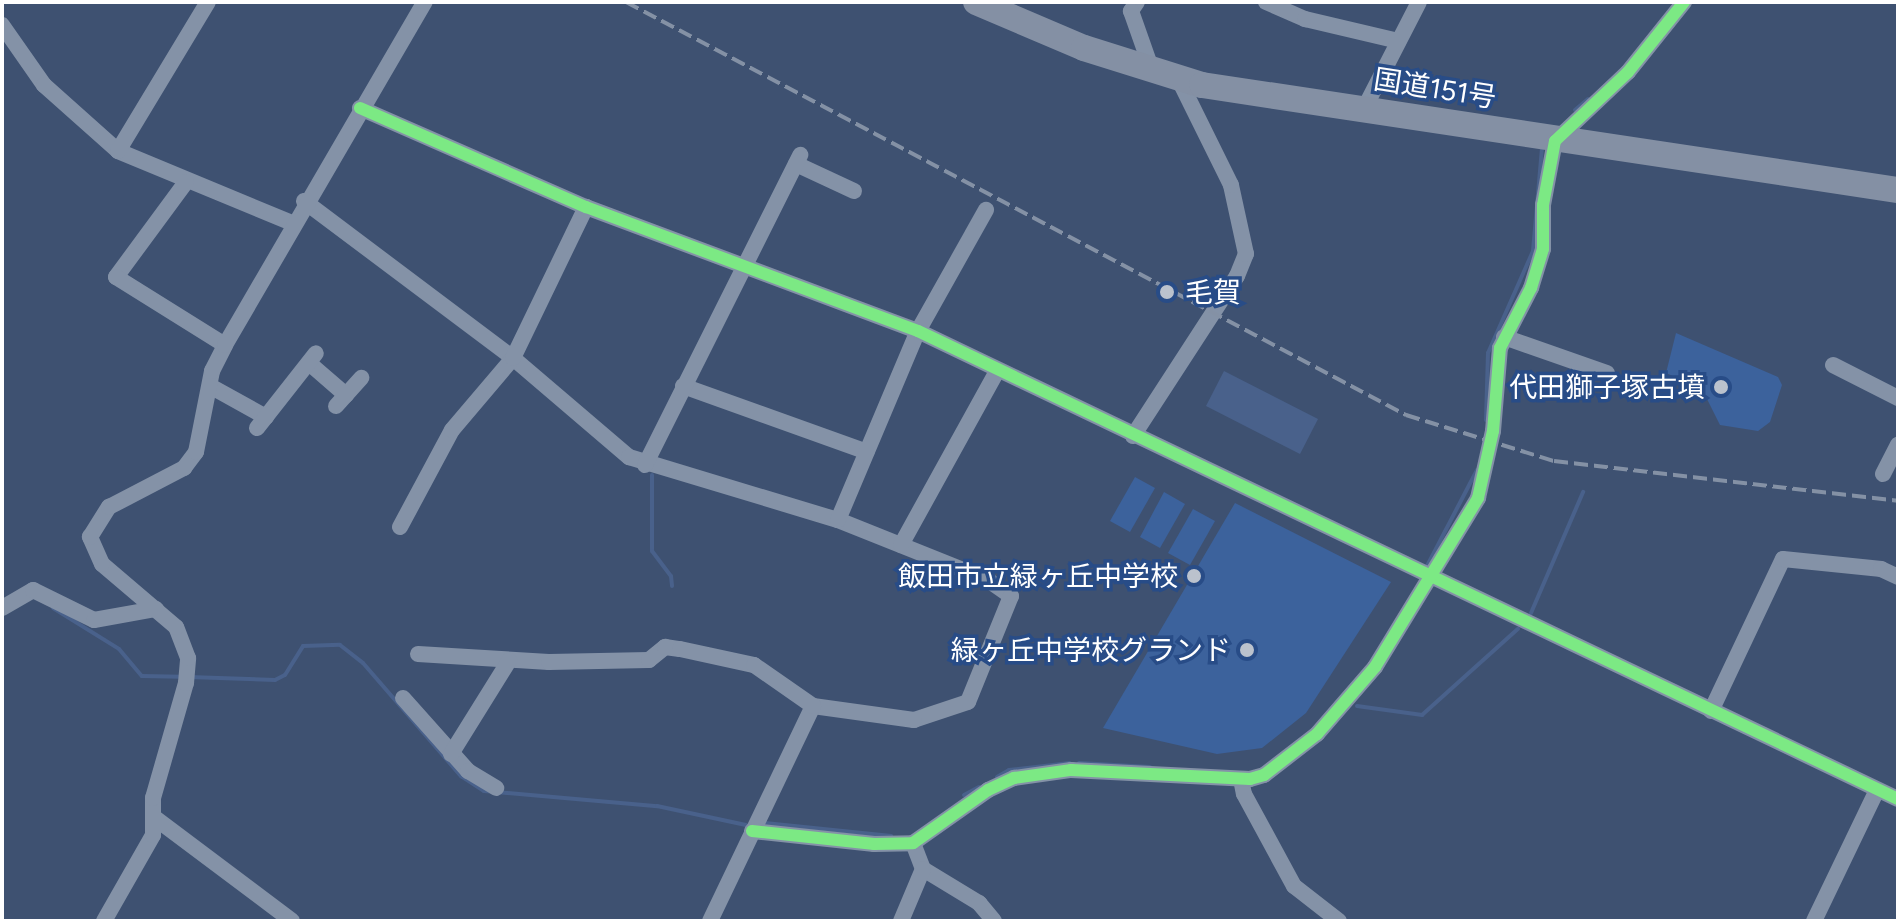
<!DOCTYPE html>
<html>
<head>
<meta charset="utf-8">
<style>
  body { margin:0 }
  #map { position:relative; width:1900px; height:923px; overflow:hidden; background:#3e5171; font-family:Figtree,"Noto Sans JP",sans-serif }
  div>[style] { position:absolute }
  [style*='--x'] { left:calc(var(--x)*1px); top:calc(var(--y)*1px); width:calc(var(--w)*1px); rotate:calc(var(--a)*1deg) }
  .green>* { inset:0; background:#3c629c }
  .water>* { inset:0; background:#49618b }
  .stream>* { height:4px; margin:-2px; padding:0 2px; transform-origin:2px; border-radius:2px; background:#49618b }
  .minor>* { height:16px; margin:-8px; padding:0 8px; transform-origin:8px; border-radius:8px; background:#8492a7 }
  .trunk>* { height:26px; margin:-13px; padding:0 13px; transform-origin:13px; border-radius:13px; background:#8490a4 }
  .rail>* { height:4px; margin-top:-2px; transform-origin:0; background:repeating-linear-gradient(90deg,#8491a5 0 14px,transparent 0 20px) }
  .cycleway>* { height:12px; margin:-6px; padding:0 6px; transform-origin:6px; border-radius:6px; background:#7ce984 }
  .dots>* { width:22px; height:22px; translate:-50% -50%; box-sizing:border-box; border:4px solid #284c87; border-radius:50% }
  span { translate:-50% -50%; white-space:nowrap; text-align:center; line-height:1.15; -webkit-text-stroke:7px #284c87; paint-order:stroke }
  .street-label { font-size:28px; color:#fff }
  .poi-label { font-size:28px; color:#fff }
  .left { translate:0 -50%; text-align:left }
  .right { translate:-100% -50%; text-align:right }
  .frame { position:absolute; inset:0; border:4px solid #fff; pointer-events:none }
</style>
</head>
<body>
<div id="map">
  <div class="green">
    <div style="clip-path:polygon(1676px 333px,1778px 377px,1782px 385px,1770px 422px,1758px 431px,1720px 425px,1701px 387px,1690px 390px,1682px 380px,1666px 373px)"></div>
    <div style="clip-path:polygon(1135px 477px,1155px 488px,1130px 532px,1110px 521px)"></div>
    <div style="clip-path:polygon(1164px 492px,1185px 504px,1160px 548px,1140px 537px)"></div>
    <div style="clip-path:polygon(1235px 503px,1391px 582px,1306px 713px,1262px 748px,1217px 754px,1103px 728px)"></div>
    <div style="clip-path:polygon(1193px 509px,1215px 521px,1190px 565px,1168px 553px)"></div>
  </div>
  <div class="water">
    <div style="clip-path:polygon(1224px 371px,1318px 419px,1300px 454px,1206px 406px)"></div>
  </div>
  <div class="stream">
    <div style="--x:1575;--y:110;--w:17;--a:-40"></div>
    <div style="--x:1486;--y:420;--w:67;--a:-88.3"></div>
    <div style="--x:1488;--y:353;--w:111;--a:-66.2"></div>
    <div style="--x:1533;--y:251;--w:102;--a:-85"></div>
    <div style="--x:652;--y:475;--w:76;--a:90"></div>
    <div style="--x:652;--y:551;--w:31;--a:53"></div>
    <div style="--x:671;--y:576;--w:10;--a:84"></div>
    <div style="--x:1427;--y:566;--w:108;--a:-62.5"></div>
    <div style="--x:53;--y:608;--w:78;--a:31.8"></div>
    <div style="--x:119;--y:649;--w:35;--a:50"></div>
    <div style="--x:142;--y:676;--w:39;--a:1"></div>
    <div style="--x:1531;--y:613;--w:132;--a:-66.7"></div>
    <div style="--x:189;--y:677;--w:86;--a:2"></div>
    <div style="--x:275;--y:680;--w:11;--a:-27"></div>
    <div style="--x:285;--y:675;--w:34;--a:-58"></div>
    <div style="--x:303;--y:646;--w:37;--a:-2"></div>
    <div style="--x:340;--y:645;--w:29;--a:38"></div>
    <div style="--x:363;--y:663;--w:150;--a:49.1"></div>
    <div style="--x:461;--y:776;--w:27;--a:33"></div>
    <div style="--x:484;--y:791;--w:174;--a:5"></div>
    <div style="--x:657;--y:806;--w:91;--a:12.1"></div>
    <div style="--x:1357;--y:706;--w:66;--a:7.9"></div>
    <div style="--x:1422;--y:715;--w:129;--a:-41.9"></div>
    <div style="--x:1079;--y:763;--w:71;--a:3.2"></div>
    <div style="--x:997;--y:777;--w:14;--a:-30"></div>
    <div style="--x:1009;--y:770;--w:61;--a:-6.5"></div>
    <div style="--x:964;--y:795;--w:17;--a:-28"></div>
    <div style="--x:765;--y:823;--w:127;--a:5.9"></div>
  </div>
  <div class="minor">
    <div style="--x:1137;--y:2;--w:11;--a:124"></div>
    <div style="--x:1131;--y:11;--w:57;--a:70.6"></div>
    <div style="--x:1266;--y:2;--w:43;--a:23.6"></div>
    <div style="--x:1305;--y:19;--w:96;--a:13.3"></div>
    <div style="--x:2;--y:25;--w:73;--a:55"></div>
    <div style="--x:44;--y:85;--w:99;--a:41.7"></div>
    <div style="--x:118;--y:151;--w:188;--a:22.5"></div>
    <div style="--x:360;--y:108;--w:247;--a:23.7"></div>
    <div style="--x:586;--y:207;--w:354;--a:20.5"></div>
    <div style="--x:918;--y:331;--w:1086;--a:25.53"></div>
    <div style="--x:1364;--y:109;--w:120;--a:-62.8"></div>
    <div style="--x:118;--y:151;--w:174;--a:-58.9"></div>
    <div style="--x:796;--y:164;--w:64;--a:25"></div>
    <div style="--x:186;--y:182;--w:118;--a:126.4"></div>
    <div style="--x:116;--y:277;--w:128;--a:32"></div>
    <div style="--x:304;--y:201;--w:261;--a:36.9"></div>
    <div style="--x:513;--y:358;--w:153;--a:40.5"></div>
    <div style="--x:629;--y:457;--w:218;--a:16.8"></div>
    <div style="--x:838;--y:520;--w:162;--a:21.8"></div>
    <div style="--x:988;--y:580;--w:28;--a:35"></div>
    <div style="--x:1011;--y:596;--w:114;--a:112.1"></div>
    <div style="--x:968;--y:702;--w:57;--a:161.6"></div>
    <div style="--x:914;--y:720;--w:102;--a:-172.1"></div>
    <div style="--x:813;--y:706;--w:238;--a:115.6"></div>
    <div style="--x:1504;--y:337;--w:109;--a:19.3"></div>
    <div style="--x:309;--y:363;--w:49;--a:40.9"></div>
    <div style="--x:1833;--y:365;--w:73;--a:26.9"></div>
    <div style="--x:210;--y:386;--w:64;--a:29"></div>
    <div style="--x:683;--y:386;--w:195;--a:19.7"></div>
    <div style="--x:336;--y:406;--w:38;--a:-48"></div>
    <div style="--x:257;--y:428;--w:95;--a:-51.8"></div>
    <div style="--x:1133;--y:436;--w:191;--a:-57"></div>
    <div style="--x:1237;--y:276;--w:24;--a:-68"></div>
    <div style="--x:1246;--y:254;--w:71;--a:-102.3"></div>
    <div style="--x:1231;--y:185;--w:117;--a:-116.3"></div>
    <div style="--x:645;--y:465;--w:347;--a:-63.4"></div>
    <div style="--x:1883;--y:474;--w:33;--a:-63"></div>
    <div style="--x:838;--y:520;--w:205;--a:-67.1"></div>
    <div style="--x:918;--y:331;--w:139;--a:-60.7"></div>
    <div style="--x:400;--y:527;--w:110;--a:-61.8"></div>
    <div style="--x:452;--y:430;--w:94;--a:-49.7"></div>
    <div style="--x:513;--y:358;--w:168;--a:-64.2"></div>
    <div style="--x:901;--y:545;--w:199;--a:-61.1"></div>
    <div style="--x:2;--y:608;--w:36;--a:-30"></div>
    <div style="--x:33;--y:590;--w:68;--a:26.2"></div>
    <div style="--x:94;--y:620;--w:63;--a:-10.1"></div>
    <div style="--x:418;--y:654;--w:131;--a:3.5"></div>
    <div style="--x:549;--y:662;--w:100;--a:-1.1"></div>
    <div style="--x:649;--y:660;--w:21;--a:-39"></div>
    <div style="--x:665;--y:647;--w:15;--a:8"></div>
    <div style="--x:680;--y:649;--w:76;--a:12.2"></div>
    <div style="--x:754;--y:665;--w:72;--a:34.8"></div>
    <div style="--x:403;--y:698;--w:98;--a:48.3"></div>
    <div style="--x:468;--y:771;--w:33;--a:31"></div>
    <div style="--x:1711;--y:711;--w:168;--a:-64.7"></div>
    <div style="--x:1783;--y:559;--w:99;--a:5.8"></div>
    <div style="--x:1881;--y:569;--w:19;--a:25"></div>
    <div style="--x:451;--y:754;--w:110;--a:-58.1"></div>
    <div style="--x:1241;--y:779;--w:15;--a:79"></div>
    <div style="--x:1244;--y:794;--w:105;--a:61.5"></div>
    <div style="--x:1294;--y:886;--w:57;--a:37.9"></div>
    <div style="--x:155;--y:818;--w:171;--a:36.9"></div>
    <div style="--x:752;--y:831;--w:123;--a:6.1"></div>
    <div style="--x:874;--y:844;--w:39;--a:-1"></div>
    <div style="--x:913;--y:843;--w:92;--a:-35.2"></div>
    <div style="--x:988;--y:790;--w:29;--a:-25"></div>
    <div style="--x:1014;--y:778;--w:58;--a:-8"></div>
    <div style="--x:1071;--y:770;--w:179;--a:2.9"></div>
    <div style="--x:1250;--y:779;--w:15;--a:-16"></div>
    <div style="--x:1264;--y:775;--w:67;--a:-37.7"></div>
    <div style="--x:1317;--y:734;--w:89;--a:-49.1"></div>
    <div style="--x:1375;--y:667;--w:198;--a:-58.6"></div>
    <div style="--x:1478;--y:498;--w:69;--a:-77.4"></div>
    <div style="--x:1493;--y:431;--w:83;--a:-85.2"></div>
    <div style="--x:1500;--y:348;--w:68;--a:-62.7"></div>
    <div style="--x:1531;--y:288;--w:41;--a:-72.9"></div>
    <div style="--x:1543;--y:249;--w:44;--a:-90"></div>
    <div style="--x:1543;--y:205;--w:65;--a:-79.4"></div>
    <div style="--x:1555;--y:141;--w:100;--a:-43.4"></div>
    <div style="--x:1628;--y:72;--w:90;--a:-51.3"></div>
    <div style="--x:913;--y:843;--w:28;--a:69"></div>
    <div style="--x:923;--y:869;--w:66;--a:31.3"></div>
    <div style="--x:979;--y:903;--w:23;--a:50"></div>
    <div style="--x:104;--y:921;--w:99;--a:-60.3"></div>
    <div style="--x:153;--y:835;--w:37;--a:-90"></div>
    <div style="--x:153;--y:798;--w:120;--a:-74"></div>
    <div style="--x:186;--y:683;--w:25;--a:-85"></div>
    <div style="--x:188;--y:658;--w:33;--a:-111"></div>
    <div style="--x:176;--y:627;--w:97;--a:-139.6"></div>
    <div style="--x:102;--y:564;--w:30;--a:-114"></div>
    <div style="--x:90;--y:537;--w:36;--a:-58"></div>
    <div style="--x:109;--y:507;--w:85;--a:-27.5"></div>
    <div style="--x:184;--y:468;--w:20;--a:-53"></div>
    <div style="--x:196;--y:452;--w:83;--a:-78.8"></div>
    <div style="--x:212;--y:371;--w:29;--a:-63"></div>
    <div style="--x:225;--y:345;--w:397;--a:-59.8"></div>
    <div style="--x:901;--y:921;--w:56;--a:-67.1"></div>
    <div style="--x:1814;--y:921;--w:145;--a:-64.3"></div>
  </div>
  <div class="trunk">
    <div style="--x:976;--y:2;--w:117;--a:23.1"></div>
    <div style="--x:1084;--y:48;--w:124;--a:17.4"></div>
    <div style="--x:1202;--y:85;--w:704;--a:8.58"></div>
  </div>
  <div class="rail">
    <div style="--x:626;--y:2;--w:883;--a:27.9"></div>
    <div style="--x:1406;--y:415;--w:155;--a:17.3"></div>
    <div style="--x:1554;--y:461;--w:346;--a:6.6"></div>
  </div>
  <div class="cycleway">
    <div style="--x:360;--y:108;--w:247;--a:23.7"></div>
    <div style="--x:586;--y:207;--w:354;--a:20.5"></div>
    <div style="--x:918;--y:331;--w:1086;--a:25.53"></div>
    <div style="--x:752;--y:831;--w:123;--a:6.1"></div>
    <div style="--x:874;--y:844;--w:39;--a:-1"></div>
    <div style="--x:913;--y:843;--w:92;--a:-35.2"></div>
    <div style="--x:988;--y:790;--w:29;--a:-25"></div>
    <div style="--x:1014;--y:778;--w:58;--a:-8"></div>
    <div style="--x:1071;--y:770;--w:179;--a:2.9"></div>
    <div style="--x:1250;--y:779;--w:15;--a:-16"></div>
    <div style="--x:1264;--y:775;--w:67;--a:-37.7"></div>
    <div style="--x:1317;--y:734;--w:89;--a:-49.1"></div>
    <div style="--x:1375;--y:667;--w:198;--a:-58.6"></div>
    <div style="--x:1478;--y:498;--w:69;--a:-77.4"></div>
    <div style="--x:1493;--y:431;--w:83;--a:-85.2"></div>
    <div style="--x:1500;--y:348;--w:68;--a:-62.7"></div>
    <div style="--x:1531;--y:288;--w:41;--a:-72.9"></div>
    <div style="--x:1543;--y:249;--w:44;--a:-90"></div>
    <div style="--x:1543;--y:205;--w:65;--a:-79.4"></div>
    <div style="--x:1555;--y:141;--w:100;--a:-43.4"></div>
    <div style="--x:1628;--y:72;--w:90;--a:-51.3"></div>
  </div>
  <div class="dots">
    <div style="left:1167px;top:292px;background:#bbc2cd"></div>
    <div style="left:1721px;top:387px;background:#bbc2cd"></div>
    <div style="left:1194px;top:576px;background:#bbc2cd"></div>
    <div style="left:1247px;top:650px;background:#bbc2cd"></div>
  </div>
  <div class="street-label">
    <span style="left:1435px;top:88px;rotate:9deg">国道151号</span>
  </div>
  <div class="poi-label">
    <span class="left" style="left:1185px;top:292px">毛賀</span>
    <span class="right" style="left:1705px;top:387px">代田獅子塚古墳</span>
    <span class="right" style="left:1178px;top:576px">飯田市立緑ヶ丘中学校</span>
    <span class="right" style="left:1231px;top:650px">緑ヶ丘中学校グランド</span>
  </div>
  <div class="frame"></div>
</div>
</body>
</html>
